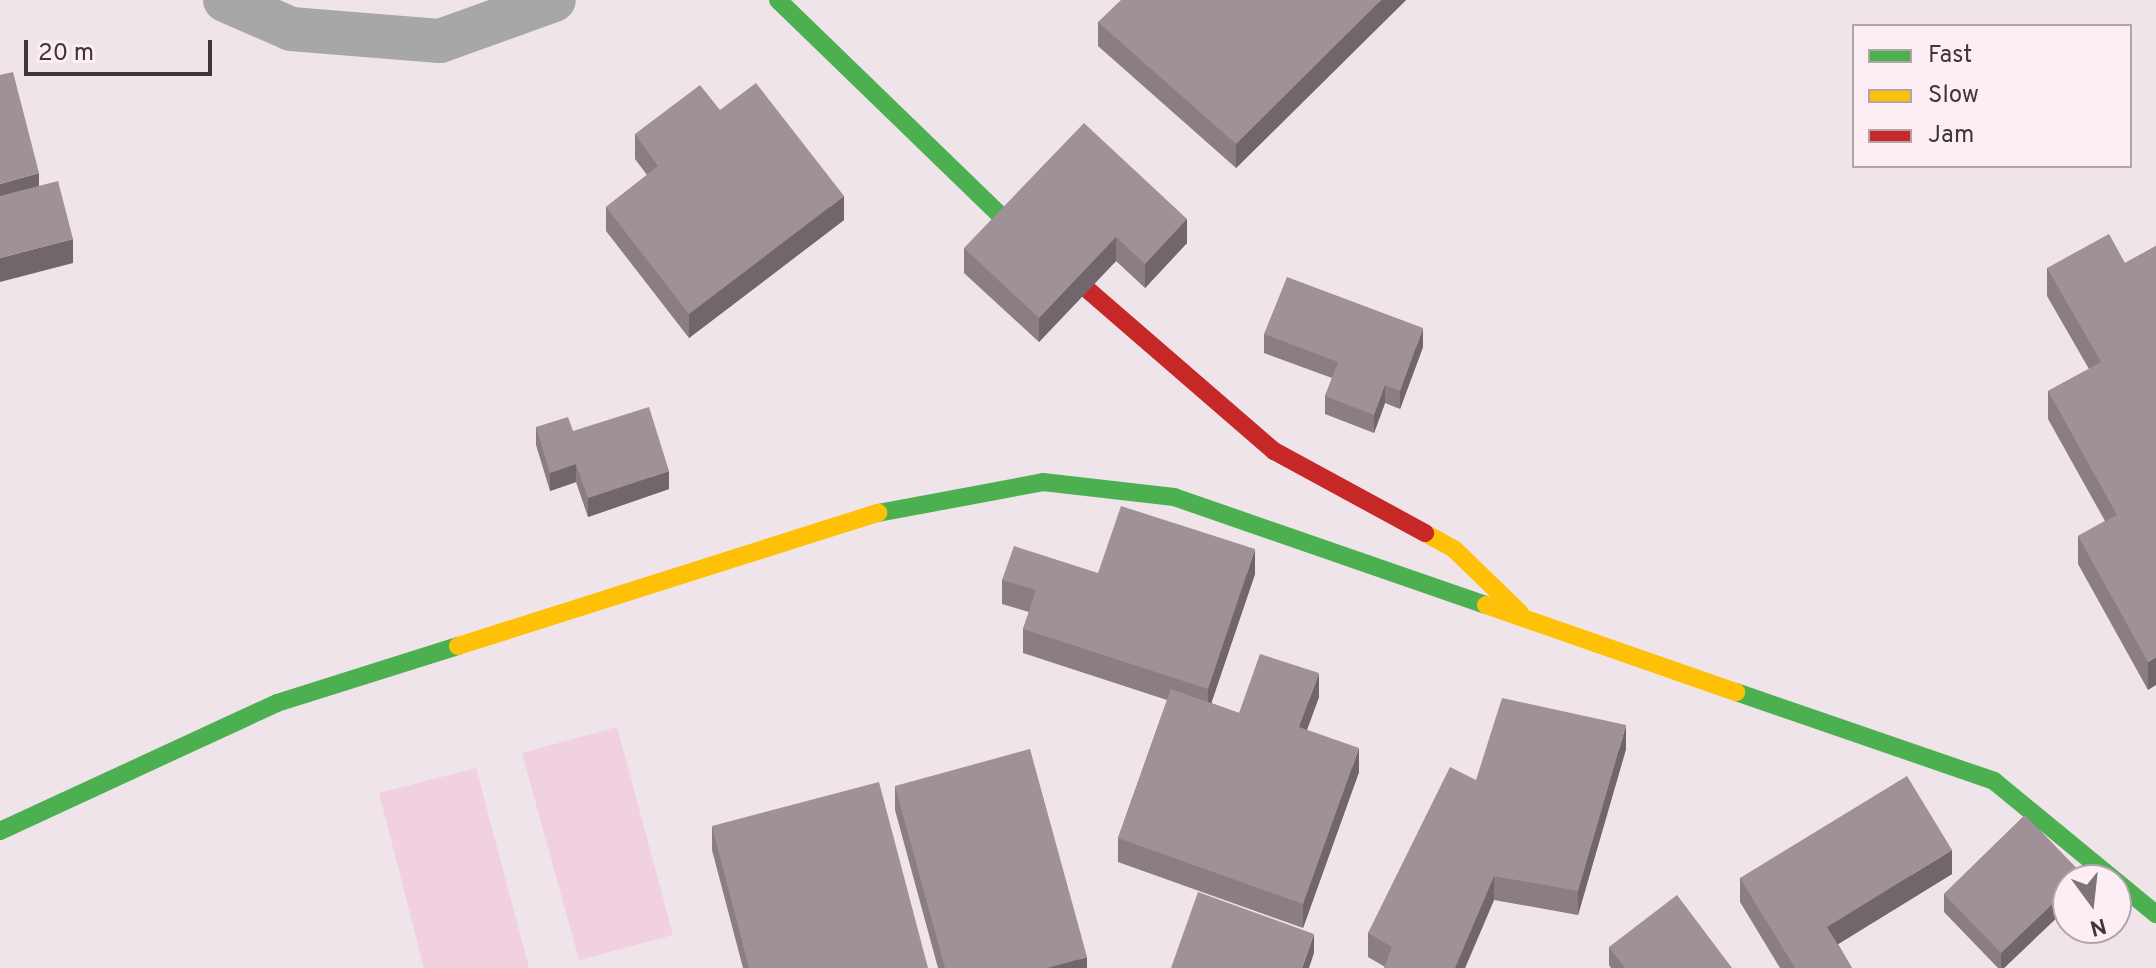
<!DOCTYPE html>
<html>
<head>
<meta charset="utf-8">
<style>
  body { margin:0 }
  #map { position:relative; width:2156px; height:968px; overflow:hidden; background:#efe4e9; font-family:Overpass,sans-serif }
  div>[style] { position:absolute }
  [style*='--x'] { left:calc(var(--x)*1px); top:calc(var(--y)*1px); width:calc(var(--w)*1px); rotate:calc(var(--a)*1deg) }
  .green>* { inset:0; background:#f1d0df }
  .street>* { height:44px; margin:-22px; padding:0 22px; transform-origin:22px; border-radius:22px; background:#a8a7a8 }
  .fast>* { height:18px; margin:-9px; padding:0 9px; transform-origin:9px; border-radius:9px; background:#4caf50 }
  .slow>* { height:18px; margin:-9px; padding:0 9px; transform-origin:9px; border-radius:9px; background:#ffc107 }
  .jam>* { height:18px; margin:-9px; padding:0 9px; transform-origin:9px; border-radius:9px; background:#c62828 }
  .wall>* { inset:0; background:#8a7d84 }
  .shaded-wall>* { inset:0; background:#70666b }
  .building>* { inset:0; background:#a09199 }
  span { translate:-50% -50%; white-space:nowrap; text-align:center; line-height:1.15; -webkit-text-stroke:8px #fdeef5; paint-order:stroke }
  .legend { position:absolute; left:1852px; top:24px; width:280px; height:144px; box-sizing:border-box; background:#fdeef5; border:2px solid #b1a5aa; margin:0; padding:10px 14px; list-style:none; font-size:24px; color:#3e373a }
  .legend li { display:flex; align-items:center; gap:16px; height:40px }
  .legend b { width:40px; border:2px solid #b1a5aa }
  .north { position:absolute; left:2052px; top:864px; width:80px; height:80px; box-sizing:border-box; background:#fdeef5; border:2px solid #b1a5aa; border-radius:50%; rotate:165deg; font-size:22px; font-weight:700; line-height:32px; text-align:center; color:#3e373a }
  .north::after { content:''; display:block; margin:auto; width:28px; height:36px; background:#7c7477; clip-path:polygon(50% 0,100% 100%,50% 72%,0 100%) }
  .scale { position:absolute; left:24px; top:40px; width:188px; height:36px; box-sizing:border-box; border:4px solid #3e373a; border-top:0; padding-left:10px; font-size:24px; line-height:28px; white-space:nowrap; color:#3e373a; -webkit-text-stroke:6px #fdeef5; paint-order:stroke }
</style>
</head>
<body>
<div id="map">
  <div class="green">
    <div style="clip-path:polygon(617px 727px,673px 935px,579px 960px,522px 753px)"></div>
    <div style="clip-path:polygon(476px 768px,529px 968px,424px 968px,379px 793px)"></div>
  </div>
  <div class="street">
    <div style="--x:225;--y:0;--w:72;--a:23.7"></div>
    <div style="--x:291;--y:29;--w:149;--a:4.6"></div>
    <div style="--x:440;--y:41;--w:121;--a:-19.8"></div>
  </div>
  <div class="fast">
    <div style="--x:778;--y:0;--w:323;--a:44.1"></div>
    <div style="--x:878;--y:513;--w:168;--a:-10.6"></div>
    <div style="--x:1043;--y:482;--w:132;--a:6.5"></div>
    <div style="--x:1174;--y:497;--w:330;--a:19.1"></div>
    <div style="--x:1736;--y:692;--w:273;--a:19"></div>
    <div style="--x:1994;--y:781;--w:210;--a:39.4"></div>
    <div style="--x:0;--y:831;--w:305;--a:-24.8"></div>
    <div style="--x:277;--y:703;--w:190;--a:-17.5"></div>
  </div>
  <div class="slow">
    <div style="--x:1425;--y:533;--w:33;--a:29"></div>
    <div style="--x:1454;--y:549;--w:91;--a:44.1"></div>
    <div style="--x:1486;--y:605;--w:265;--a:19.2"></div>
    <div style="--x:458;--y:646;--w:441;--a:-17.6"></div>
  </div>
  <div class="jam">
    <div style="--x:1088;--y:290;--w:246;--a:40.9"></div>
    <div style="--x:1274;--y:451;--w:172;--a:28.5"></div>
  </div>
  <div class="wall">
    <div style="clip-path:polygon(1406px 0,1236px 168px,1098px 46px,1098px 22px)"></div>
    <div style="clip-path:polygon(720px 110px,844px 220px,689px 338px,606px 231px,606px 207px,647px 175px,635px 159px,635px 134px)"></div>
    <div style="clip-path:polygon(1187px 219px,1187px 243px,1145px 288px,1116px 261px,1039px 342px,964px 273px,964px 248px)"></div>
    <div style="clip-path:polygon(2156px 246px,2148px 690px,2078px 564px,2078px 536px,2105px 521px,2048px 419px,2048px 391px,2089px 369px,2047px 296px,2047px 268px,2125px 263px)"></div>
    <div style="clip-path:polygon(1264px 334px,1423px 347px,1400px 409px,1385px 403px,1374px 433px,1325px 414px,1325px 396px,1332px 378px,1264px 353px)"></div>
    <div style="clip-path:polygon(536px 427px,573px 431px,669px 489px,588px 517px,576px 482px,550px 491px,536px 445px)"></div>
    <div style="clip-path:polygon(1098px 573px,1255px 574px,1211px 703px,1239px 713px,1319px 697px,1307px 730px,1359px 772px,1303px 928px,1118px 862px,1118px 838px,1167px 700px,1023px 653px,1023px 629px,1029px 612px,1002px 604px,1002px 580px)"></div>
    <div style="clip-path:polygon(1626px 749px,1578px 915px,1494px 900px,1465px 968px,1384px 968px,1385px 967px,1368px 957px,1368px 933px,1476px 780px)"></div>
    <div style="clip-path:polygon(895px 786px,1087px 968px,938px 968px,895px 810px)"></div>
    <div style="clip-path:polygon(2025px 815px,2083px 875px,2083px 880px,2068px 880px,2068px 907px,2004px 968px,1998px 968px,1944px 912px,1944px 894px)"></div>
    <div style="clip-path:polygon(712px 826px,928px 968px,743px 968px,712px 850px)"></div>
    <div style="clip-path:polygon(1952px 874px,1838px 944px,1852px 968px,1780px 968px,1740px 902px,1740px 878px)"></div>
    <div style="clip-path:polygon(1609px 947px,1732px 968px,1611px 968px,1609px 965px)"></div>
  </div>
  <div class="shaded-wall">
    <div style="clip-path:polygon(1381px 0,1406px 0,1236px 168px,1236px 144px)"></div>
    <div style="clip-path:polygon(39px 173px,39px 198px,0 208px,0 184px)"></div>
    <div style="clip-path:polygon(844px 196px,844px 220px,689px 338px,689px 314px)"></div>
    <div style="clip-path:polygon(1187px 219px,1187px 243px,1145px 288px,1145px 264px)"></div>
    <div style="clip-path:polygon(1116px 237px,1116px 261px,1039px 342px,1039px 318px)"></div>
    <div style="clip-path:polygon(73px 239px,73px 263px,0 282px,0 258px)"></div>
    <div style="clip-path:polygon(1423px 328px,1423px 347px,1400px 409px,1400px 391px)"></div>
    <div style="clip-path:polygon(1385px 385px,1385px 403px,1374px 433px,1374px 415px)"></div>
    <div style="clip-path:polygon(576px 464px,576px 482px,550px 491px,550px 473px)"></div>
    <div style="clip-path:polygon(669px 471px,669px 489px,588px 517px,588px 498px)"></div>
    <div style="clip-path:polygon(1255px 549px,1255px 574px,1208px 713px,1208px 689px)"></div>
    <div style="clip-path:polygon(2156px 657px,2156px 685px,2148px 690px,2148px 662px)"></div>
    <div style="clip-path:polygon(1319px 673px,1319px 697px,1299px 751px,1299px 727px)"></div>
    <div style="clip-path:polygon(1626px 725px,1626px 749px,1578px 915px,1578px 891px)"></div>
    <div style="clip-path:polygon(1359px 748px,1359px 772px,1303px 928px,1303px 904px)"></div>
    <div style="clip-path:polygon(1952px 850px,1952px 874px,1827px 951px,1827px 927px)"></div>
    <div style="clip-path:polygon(1494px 876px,1494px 900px,1465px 968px,1455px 968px)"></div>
    <div style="clip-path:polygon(2068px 889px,2068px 907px,2004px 968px,2001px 968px,2001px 953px)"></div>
    <div style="clip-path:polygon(1314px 934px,1314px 953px,1309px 968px,1302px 968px)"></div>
    <div style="clip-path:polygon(1087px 957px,1087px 968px,1047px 968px)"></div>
  </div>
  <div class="building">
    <div style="clip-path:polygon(1121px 0,1381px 0,1236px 144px,1098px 22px)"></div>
    <div style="clip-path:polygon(13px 72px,39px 173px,0 184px,0 75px)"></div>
    <div style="clip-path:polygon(756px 83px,844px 196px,689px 314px,606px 207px,658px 166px,635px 134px,700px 85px,720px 110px)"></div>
    <div style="clip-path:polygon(1084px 123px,1187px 219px,1145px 264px,1116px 237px,1039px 318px,964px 248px)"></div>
    <div style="clip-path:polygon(58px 181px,73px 239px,0 258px,0 196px)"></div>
    <div style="clip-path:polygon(2109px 234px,2125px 263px,2156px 246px,2156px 657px,2148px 662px,2078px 536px,2117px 515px,2048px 391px,2101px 362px,2047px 268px)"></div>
    <div style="clip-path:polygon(1287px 277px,1423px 328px,1400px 391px,1385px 385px,1374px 415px,1325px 396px,1338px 362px,1264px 334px)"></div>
    <div style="clip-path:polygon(649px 407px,669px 471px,588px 498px,576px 464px,550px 473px,536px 427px,568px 417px,573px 431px)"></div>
    <div style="clip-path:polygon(1121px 506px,1255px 549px,1208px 689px,1023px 629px,1036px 590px,1002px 580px,1014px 546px,1098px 573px)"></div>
    <div style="clip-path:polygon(1260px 654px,1319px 673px,1299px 727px,1359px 748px,1303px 904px,1118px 838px,1171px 689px,1239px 713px)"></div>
    <div style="clip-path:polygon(1502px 698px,1626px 725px,1578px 891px,1494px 876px,1455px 968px,1384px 968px,1392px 947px,1368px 933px,1450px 767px,1476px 780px)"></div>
    <div style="clip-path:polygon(1030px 749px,1087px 957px,1047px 968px,945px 968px,895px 786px)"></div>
    <div style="clip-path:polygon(1907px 776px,1952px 850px,1827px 927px,1852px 968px,1795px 968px,1740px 878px)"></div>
    <div style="clip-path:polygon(879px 782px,928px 968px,749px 968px,712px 826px)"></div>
    <div style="clip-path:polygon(2025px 815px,2083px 875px,2078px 880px,2068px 880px,2068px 889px,2001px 953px,1944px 894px)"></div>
    <div style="clip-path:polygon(1198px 892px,1314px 934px,1302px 968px,1171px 968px)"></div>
    <div style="clip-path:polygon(1677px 895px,1732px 968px,1625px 968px,1609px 947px)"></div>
  </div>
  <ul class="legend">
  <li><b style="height:10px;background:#4caf50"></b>Fast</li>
  <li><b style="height:10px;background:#ffc107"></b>Slow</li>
  <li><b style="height:10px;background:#c62828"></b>Jam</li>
  </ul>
  <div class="north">N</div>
  <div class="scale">20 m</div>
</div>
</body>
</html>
